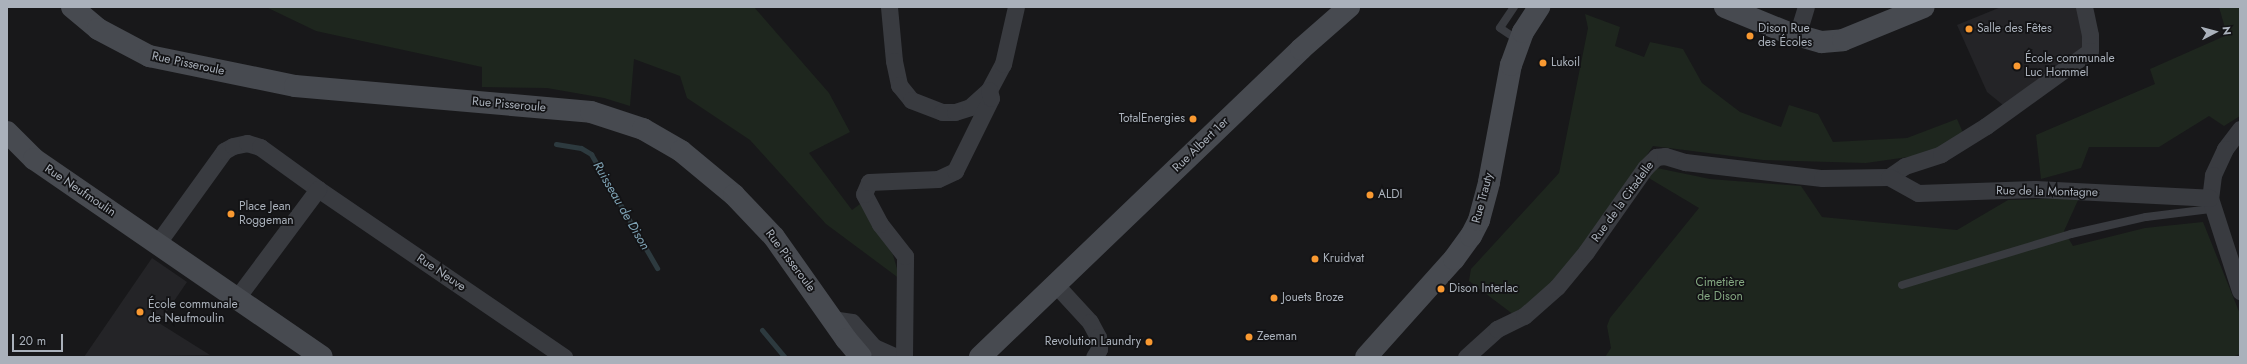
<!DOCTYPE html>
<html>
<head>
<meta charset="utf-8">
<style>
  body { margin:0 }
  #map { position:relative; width:2247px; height:364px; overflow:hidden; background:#18181a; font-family:Jost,sans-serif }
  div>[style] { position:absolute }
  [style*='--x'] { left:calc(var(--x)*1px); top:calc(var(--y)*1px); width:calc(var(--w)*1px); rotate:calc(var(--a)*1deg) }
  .built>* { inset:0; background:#242427 }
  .green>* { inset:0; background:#1e261e }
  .stream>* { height:5px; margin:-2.5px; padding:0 2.5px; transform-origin:2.5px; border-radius:2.5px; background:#2d3a3f }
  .service>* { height:8px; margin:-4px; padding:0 4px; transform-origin:4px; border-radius:4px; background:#393b40 }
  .minor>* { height:17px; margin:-8.5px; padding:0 8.5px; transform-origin:8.5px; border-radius:8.5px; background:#393b40 }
  .secondary>* { height:22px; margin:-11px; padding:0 11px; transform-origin:11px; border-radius:11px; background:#474a50 }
  .dots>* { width:11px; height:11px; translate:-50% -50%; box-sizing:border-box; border:2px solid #131315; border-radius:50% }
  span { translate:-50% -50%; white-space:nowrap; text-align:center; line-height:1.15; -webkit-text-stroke:3.5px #131315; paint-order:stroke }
  .poi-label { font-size:12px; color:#aab1bb }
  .left { translate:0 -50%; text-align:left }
  .right { translate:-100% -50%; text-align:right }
  .street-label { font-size:12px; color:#aab1bb }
  .park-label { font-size:12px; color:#83a680 }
  .water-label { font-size:13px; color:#80a5b7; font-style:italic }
  .frame { position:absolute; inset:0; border:8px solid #aab1bb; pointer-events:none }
  .north { position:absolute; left:2195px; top:12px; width:40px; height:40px; -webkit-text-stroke:3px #131315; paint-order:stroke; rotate:84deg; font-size:11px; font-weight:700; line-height:16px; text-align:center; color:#aab1bb }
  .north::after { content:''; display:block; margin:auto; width:14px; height:18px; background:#aab1bb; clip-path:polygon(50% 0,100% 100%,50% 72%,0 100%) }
  .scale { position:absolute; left:12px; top:334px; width:51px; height:18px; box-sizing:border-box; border:2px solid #aab1bb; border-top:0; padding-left:5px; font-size:12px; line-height:14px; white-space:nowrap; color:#aab1bb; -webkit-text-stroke:3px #131315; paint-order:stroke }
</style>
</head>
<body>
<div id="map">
  <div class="built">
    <div style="clip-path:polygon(2001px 7px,2080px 7px,2086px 46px,2003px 105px,1987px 92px,1957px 25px)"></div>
    <div style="clip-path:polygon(152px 258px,187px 282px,159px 323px,210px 355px,84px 357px)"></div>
  </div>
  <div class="green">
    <div style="clip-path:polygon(266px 7px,754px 7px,829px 93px,850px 132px,809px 153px,852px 210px,860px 204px,870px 216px,893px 255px,900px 279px,826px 224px,750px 140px,687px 98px,680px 76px,634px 59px,630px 106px,604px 98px,547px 88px,482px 87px,482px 67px,316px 31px)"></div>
    <div style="clip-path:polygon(2219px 7px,2240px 7px,2240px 116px,2224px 126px,2209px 116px,2159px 147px,2089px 147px,2081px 168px,2041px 179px,2036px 135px,2155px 84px,2150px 69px,2227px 35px)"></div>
    <div style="clip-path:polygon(1585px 14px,1620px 27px,1615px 46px,1644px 57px,1650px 42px,1683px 49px,1702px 83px,1740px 112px,1781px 127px,1789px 105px,1818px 114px,1833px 142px,1907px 138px,1957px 119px,1964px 135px,1929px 154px,1866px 163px,1763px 160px,1653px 146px,1583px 248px,1518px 318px,1469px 281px,1471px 269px,1559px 173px,1588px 28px)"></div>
    <div style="clip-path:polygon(1652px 167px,1710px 179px,1801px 186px,1822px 217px,1957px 230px,2008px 200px,2079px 198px,2064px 231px,2073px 246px,2145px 228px,2203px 222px,2240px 314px,2240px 354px,2232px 357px,1605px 357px,1611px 348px,1607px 326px,1610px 318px,1699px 208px,1647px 177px)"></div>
  </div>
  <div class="stream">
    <div style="--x:556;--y:144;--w:25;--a:9"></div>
    <div style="--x:581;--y:148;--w:12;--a:31"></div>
    <div style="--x:591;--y:154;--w:132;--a:59.9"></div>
    <div style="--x:762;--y:330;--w:35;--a:50"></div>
  </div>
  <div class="service">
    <div style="--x:1514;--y:7;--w:25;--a:124"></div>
    <div style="--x:1500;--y:28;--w:22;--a:34"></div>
    <div style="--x:1902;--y:285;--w:177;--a:-16.8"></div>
    <div style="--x:2071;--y:234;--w:77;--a:-12.8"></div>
    <div style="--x:2146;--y:217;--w:65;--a:-7"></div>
  </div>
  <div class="minor">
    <div style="--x:889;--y:7;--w:54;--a:84.7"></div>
    <div style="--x:894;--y:61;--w:25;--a:78"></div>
    <div style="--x:899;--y:85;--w:19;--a:51"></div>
    <div style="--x:911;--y:100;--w:33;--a:21"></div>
    <div style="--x:942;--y:112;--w:13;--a:0"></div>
    <div style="--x:955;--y:112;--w:16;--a:-18"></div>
    <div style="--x:970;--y:107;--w:25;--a:-42"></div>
    <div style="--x:989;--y:90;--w:30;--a:-62"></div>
    <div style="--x:1003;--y:64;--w:58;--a:-77.2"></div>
    <div style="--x:1797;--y:36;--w:30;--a:-73"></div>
    <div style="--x:2240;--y:129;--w:25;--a:127"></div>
    <div style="--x:2225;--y:149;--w:29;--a:115"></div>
    <div style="--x:2213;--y:175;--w:23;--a:97"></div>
    <div style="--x:2210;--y:198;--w:98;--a:72.1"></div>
    <div style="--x:1889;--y:177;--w:19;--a:-35"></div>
    <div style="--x:1905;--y:166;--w:38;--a:-18"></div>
    <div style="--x:1941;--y:154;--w:53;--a:-31.9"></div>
    <div style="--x:1986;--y:126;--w:128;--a:-35.8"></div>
    <div style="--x:2090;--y:51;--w:16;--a:-90"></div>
    <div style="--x:2090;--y:35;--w:29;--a:-102"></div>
    <div style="--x:318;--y:189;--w:298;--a:34.3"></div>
    <div style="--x:157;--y:244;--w:115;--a:-54.2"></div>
    <div style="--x:224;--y:151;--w:10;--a:-29"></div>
    <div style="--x:233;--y:146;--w:14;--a:-12"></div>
    <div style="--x:247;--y:143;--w:14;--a:17"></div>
    <div style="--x:260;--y:147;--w:72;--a:35.9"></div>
    <div style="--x:318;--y:189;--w:137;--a:126.7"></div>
    <div style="--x:1056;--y:285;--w:50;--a:47.4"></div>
    <div style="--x:1090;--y:322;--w:17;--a:62"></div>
    <div style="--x:1098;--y:337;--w:12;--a:85"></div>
    <div style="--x:1099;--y:349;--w:9;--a:122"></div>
    <div style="--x:831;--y:319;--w:21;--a:8"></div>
    <div style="--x:852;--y:322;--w:33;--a:49"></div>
    <div style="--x:874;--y:347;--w:24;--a:24"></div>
    <div style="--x:904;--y:357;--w:101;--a:-89.4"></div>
    <div style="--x:905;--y:256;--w:41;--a:-128"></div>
    <div style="--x:880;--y:224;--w:34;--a:-118"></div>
    <div style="--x:864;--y:194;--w:13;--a:-67"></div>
    <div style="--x:869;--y:182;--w:69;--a:-2.5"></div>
    <div style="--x:938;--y:179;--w:19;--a:-25"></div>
    <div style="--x:955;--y:171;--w:81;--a:-63.7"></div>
    <div style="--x:991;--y:98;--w:8;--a:-104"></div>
    <div style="--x:1466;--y:357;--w:42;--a:-42.1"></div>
    <div style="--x:1497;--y:329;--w:30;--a:-26"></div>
    <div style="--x:1524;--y:316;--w:44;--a:-41.3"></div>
    <div style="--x:1557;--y:287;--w:45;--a:-50.4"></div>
    <div style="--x:1586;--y:252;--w:103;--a:-54.9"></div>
    <div style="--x:1645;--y:168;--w:16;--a:-45"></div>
    <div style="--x:1656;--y:157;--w:9;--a:-6"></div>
    <div style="--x:1665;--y:156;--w:21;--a:17"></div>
    <div style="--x:1685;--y:162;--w:138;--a:6.7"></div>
    <div style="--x:1822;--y:178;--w:67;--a:-0.9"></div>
    <div style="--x:1889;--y:177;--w:33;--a:29"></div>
    <div style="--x:1918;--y:193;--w:117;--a:-2"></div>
    <div style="--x:2035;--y:189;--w:175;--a:2.9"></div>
  </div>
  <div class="secondary">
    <div style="--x:72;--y:7;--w:34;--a:40"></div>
    <div style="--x:98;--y:29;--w:58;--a:27.9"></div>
    <div style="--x:149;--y:56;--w:149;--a:11.6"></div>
    <div style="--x:295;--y:86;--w:297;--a:5"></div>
    <div style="--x:591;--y:112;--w:55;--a:18.1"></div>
    <div style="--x:643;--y:129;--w:44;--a:30.1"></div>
    <div style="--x:681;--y:151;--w:69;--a:39.7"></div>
    <div style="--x:734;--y:195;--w:58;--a:46.4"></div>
    <div style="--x:774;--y:237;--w:125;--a:54.8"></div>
    <div style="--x:846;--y:339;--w:23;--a:50"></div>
    <div style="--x:1725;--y:7;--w:66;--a:22.3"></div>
    <div style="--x:1786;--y:32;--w:37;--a:16"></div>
    <div style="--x:1822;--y:42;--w:21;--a:-5"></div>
    <div style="--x:1843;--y:40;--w:87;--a:-22.2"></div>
    <div style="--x:7;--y:132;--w:38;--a:45"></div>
    <div style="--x:34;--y:159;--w:349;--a:34.5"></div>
    <div style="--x:980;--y:357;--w:445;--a:-43.8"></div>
    <div style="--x:1301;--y:49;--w:64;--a:-41.2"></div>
    <div style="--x:1366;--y:357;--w:132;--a:-48.1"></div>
    <div style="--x:1454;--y:259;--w:29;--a:-54"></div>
    <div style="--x:1471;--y:236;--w:18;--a:-63"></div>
    <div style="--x:1479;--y:220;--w:39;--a:-75"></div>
    <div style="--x:1489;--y:182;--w:119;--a:-79.4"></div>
    <div style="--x:1511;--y:65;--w:35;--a:-70"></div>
    <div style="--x:1523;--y:32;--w:30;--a:-57"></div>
  </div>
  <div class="dots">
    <div style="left:1969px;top:29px;background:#f99931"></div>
    <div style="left:1750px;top:36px;background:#f99931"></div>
    <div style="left:1543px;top:63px;background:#f99931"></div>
    <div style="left:2017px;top:66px;background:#f99931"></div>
    <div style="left:1193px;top:119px;background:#f99931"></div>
    <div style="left:1370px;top:195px;background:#f99931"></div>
    <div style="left:231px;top:214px;background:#f99931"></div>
    <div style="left:1315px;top:259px;background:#f99931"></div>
    <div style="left:1441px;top:289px;background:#f99931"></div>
    <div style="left:1274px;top:298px;background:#f99931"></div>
    <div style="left:140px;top:312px;background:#f99931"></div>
    <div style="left:1249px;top:337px;background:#f99931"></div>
    <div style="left:1149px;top:342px;background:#f99931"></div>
  </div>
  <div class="poi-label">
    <span class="left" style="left:1758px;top:36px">Dison Rue<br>des Écoles</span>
    <span class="left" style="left:1977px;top:29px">Salle des Fêtes</span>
    <span class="left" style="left:2025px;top:66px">École communale<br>Luc Hommel</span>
    <span class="left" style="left:1551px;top:63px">Lukoil</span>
    <span class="right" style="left:1185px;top:119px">TotalEnergies</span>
    <span class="left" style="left:1378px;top:195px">ALDI</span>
    <span class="left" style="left:239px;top:214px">Place Jean<br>Roggeman</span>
    <span class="left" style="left:1323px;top:259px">Kruidvat</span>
    <span class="left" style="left:1449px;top:289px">Dison Interlac</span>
    <span class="left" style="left:1282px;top:298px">Jouets Broze</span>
    <span class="left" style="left:148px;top:312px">École communale<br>de Neufmoulin</span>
    <span class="left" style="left:1257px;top:337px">Zeeman</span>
    <span class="right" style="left:1141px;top:342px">Revolution Laundry</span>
  </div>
  <div class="street-label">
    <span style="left:188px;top:64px;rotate:12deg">Rue Pisseroule</span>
    <span style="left:509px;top:105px;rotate:5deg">Rue Pisseroule</span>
    <span style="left:1201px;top:145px;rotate:-44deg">Rue Albert 1er</span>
    <span style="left:80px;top:191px;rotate:34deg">Rue Neufmoulin</span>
    <span style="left:2047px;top:192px;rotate:1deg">Rue de la Montagne</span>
    <span style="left:1483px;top:198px;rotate:-75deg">Rue Trauty</span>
    <span style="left:1623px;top:202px;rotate:-54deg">Rue de la Citadelle</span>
    <span style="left:790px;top:261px;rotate:53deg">Rue Pisseroule</span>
    <span style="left:441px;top:273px;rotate:34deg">Rue Neuve</span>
  </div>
  <div class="park-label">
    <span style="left:1720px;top:290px">Cimetière<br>de Dison</span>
  </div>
  <div class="water-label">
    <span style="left:621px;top:206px;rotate:60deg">Ruisseau de Dison</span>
  </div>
  <div class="frame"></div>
  <div class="north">N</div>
  <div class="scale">20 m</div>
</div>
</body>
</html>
